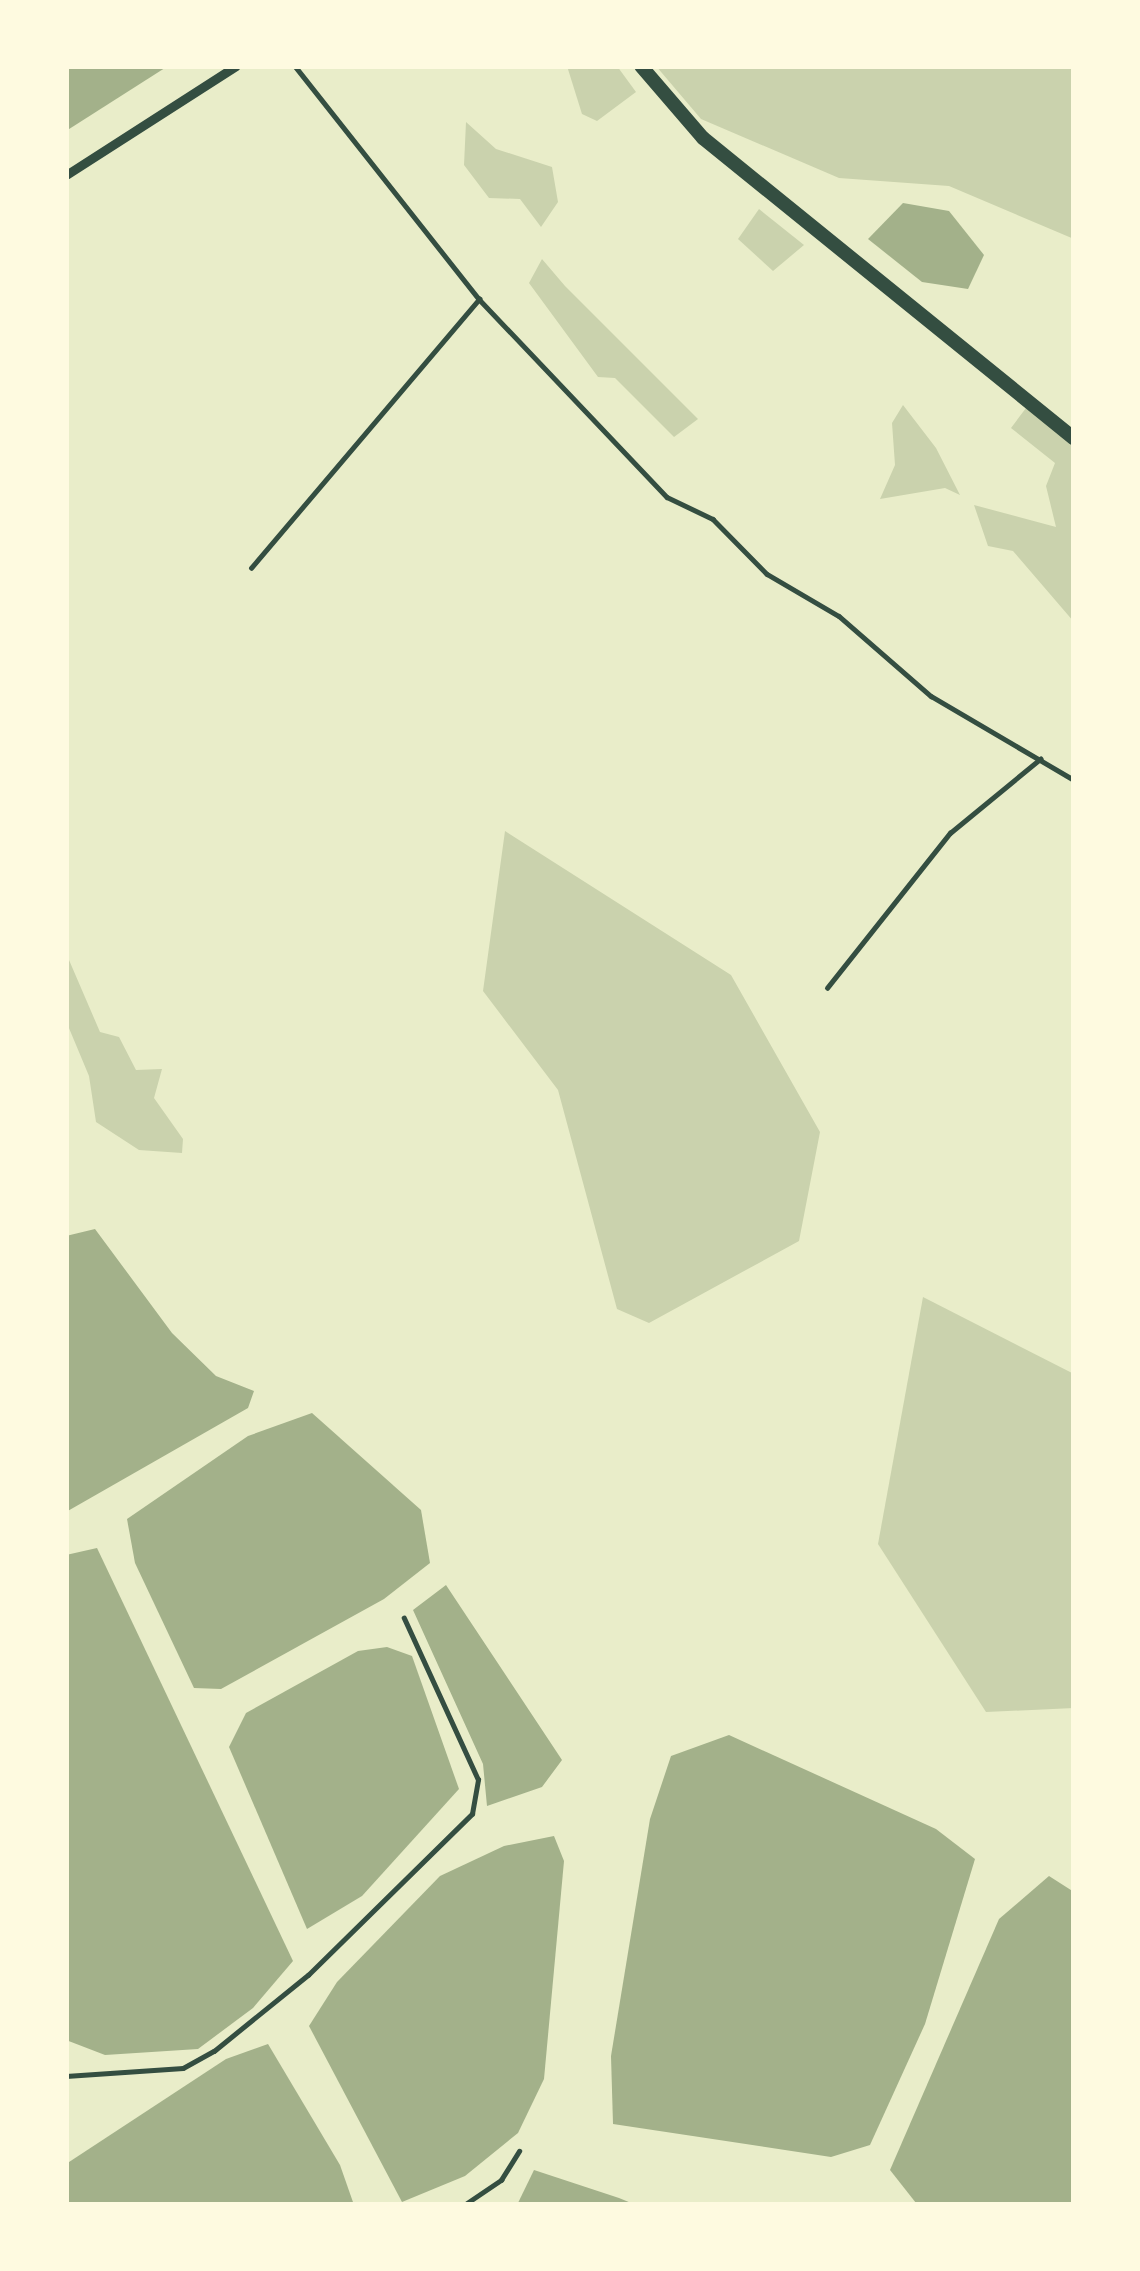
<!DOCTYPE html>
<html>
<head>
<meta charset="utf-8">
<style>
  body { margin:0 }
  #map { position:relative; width:1140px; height:2271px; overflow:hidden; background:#e9edc9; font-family:"Sofia Sans Condensed",sans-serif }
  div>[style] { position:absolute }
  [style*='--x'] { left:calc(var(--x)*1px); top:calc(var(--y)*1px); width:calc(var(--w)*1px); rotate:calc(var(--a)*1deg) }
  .green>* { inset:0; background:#cad2ad }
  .water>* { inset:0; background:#a3b18a }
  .service>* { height:4.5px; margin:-2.25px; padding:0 2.25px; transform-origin:2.25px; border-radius:2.25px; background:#344e41 }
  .minor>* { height:9px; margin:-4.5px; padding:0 4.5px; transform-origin:4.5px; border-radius:4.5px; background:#344e41 }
  .secondary>* { height:14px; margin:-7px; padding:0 7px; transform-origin:7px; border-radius:7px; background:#344e41 }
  span { translate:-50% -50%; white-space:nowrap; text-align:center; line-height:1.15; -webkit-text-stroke:12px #fefae0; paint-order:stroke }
  .frame { position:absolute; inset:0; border:69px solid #fefae0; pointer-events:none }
</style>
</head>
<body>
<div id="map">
  <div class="green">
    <div style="clip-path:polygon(567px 66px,617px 66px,636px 92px,597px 121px,582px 114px)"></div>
    <div style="clip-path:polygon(656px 66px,1074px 66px,1074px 239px,949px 186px,839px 178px,701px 119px)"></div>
    <div style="clip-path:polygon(466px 122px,496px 149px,552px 167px,558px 202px,541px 227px,520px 199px,489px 198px,464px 165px)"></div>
    <div style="clip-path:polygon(759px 209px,804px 245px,773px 271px,738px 239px)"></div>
    <div style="clip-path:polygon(542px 259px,565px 286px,698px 419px,674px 437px,615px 378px,598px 377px,529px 283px)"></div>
    <div style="clip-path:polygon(903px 405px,936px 448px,960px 495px,945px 488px,880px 499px,895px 465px,892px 423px)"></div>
    <div style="clip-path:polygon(1026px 408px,1074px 445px,1074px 622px,1013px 551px,988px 546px,974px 505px,1056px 527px,1046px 486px,1055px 463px,1011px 428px)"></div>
    <div style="clip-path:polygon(505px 831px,731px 975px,820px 1132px,799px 1241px,649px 1323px,617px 1309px,558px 1090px,483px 991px)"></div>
    <div style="clip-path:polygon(66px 953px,100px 1032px,119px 1037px,136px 1070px,162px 1069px,154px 1098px,183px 1139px,182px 1153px,139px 1150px,96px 1122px,89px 1076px,66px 1021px)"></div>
    <div style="clip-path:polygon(923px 1297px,1074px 1374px,1074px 1708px,986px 1712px,878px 1544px)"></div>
  </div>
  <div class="water">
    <div style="clip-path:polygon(66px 66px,168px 66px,66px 131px)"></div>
    <div style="clip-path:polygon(903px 203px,949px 211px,984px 255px,968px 289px,922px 282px,868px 239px)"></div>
    <div style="clip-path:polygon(95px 1229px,172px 1333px,216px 1376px,254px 1391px,248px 1408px,66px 1512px,66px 1236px)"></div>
    <div style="clip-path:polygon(312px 1413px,421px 1510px,430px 1563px,384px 1599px,221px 1689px,194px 1688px,135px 1563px,127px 1519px,248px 1436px)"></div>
    <div style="clip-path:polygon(97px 1548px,293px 1961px,253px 2008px,198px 2049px,105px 2055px,66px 2040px,66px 1555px)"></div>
    <div style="clip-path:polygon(446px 1585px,562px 1760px,542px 1787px,487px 1806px,483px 1764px,413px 1610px)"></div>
    <div style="clip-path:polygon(387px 1647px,412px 1656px,459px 1789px,362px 1896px,307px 1929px,229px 1747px,246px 1713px,358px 1651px)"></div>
    <div style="clip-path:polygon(729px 1735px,936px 1829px,975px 1859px,925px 2024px,870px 2145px,831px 2157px,613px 2124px,611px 2056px,650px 1819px,671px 1756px)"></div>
    <div style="clip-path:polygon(554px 1836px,564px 1861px,544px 2079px,518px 2133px,465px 2176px,402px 2202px,309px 2026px,337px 1982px,440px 1876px,504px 1846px)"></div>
    <div style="clip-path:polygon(1049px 1876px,1074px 1892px,1074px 2205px,916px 2203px,890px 2170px,999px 1919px)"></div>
    <div style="clip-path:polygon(268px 2044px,340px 2165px,354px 2205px,66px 2205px,66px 2164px,226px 2059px)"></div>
    <div style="clip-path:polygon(534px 2170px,619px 2198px,636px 2205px,517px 2205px)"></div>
  </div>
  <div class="service">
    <div style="--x:295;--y:66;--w:297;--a:51.7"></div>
    <div style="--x:479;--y:299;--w:273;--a:46.5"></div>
    <div style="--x:667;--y:497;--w:51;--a:25.6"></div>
    <div style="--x:713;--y:519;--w:77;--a:45.5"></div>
    <div style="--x:767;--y:574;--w:83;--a:30.3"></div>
    <div style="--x:839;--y:616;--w:122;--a:41"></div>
    <div style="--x:931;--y:696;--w:166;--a:30.4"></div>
    <div style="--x:251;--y:568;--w:353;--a:-49.7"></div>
    <div style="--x:827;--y:988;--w:198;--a:-51.6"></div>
    <div style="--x:950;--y:833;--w:117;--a:-39.4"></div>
    <div style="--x:66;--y:2076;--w:117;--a:-3.9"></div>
    <div style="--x:183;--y:2068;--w:35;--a:-29"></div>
    <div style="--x:214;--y:2051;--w:121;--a:-39"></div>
    <div style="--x:308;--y:1975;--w:230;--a:-44.5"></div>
    <div style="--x:472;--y:1814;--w:35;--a:-80"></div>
    <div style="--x:478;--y:1780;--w:178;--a:-114.6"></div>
    <div style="--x:464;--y:2205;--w:45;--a:-34"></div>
    <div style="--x:501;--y:2180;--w:34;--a:-58"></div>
  </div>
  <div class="minor">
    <div style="--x:66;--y:175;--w:202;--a:-32.7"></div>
  </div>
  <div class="secondary">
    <div style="--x:641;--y:66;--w:95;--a:49.3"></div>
    <div style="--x:703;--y:138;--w:477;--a:39"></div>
  </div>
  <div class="frame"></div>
</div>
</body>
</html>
